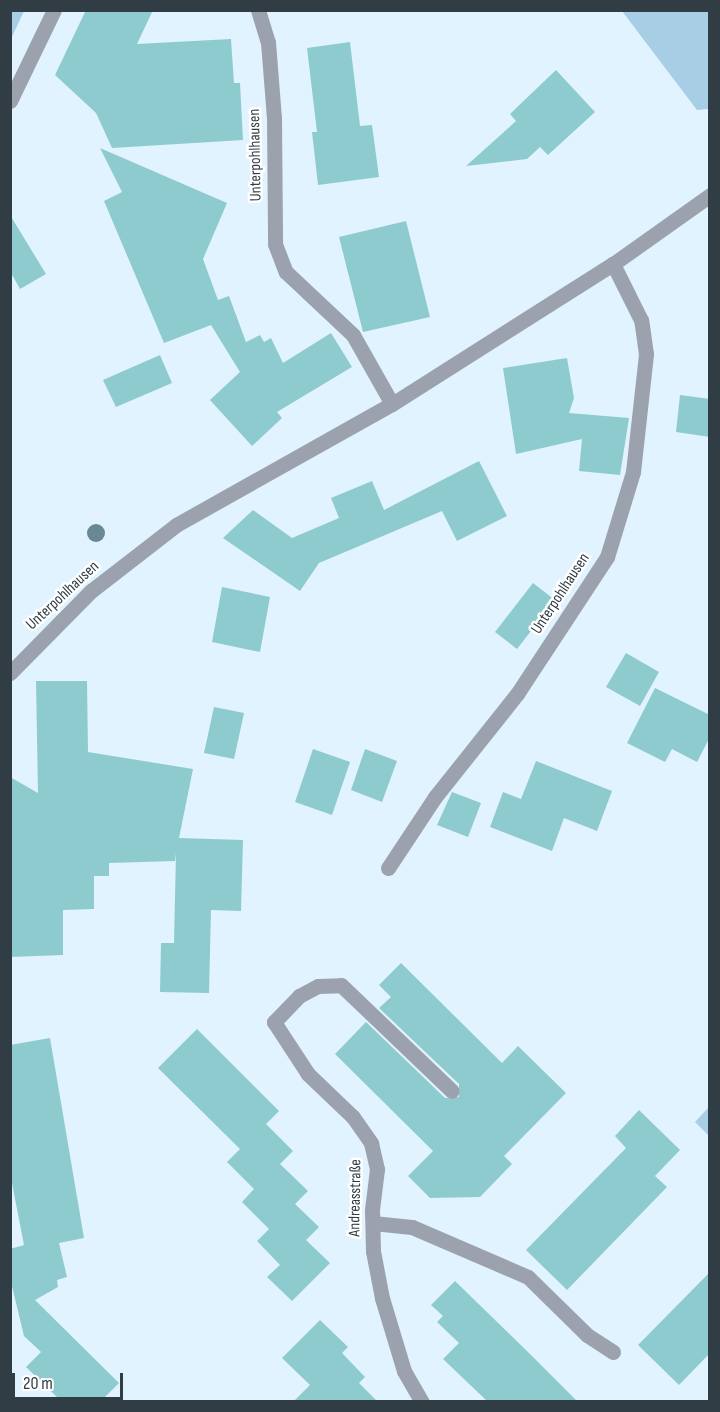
<!DOCTYPE html>
<html>
<head>
<meta charset="utf-8">
<style>
  body { margin:0 }
  #map { position:relative; width:720px; height:1412px; overflow:hidden; background:#e1f3fe; font-family:"Sofia Sans Condensed",sans-serif }
  div>[style] { position:absolute }
  [style*='--x'] { left:calc(var(--x)*1px); top:calc(var(--y)*1px); width:calc(var(--w)*1px); rotate:calc(var(--a)*1deg) }
  .green>* { inset:0; background:#a7cee4 }
  .building>* { inset:0; background:#8ecbcf }
  .service>* { height:15px; margin:-7.5px; padding:0 7.5px; transform-origin:7.5px; border-radius:7.5px; background:#9ca2ad }
  .minor>* { height:15px; margin:-7.5px; padding:0 7.5px; transform-origin:7.5px; border-radius:7.5px; background:#9ca2ad }
  .tertiary>* { height:15px; margin:-7.5px; padding:0 7.5px; transform-origin:7.5px; border-radius:7.5px; background:#9ca2ad }
  .trees>* { width:18px; height:18px; margin:-9px; border-radius:50%; background:#698897 }
  span { translate:-50% -50%; white-space:nowrap; text-align:center; line-height:1.15; -webkit-text-stroke:5px #fff; paint-order:stroke }
  .street-label { font-size:16px; color:#313d44 }
  .frame { position:absolute; inset:0; border:12px solid #313d44; pointer-events:none }
  .scale { position:absolute; left:12px; top:1373px; width:111px; height:27px; box-sizing:border-box; border:3px solid #313d44; border-top:0; padding-left:8px; font-size:18px; line-height:21px; white-space:nowrap; color:#313d44; -webkit-text-stroke:4px #fff; paint-order:stroke }
</style>
</head>
<body>
<div id="map">
  <div class="green">
    <div style="clip-path:polygon(11px 10px,24px 11px,11px 39px,10px 11px)"></div>
    <div style="clip-path:polygon(622px 11px,709px 11px,709px 113px,708px 109px,697px 110px)"></div>
    <div style="clip-path:polygon(709px 1107px,709px 1136px,695px 1122px)"></div>
  </div>
  <div class="building">
    <div style="clip-path:polygon(86px 10px,153px 10px,137px 44px,231px 39px,234px 83px,240px 83px,243px 140px,112px 148px,96px 113px,55px 75px)"></div>
    <div style="clip-path:polygon(350px 42px,360px 126px,372px 125px,379px 177px,318px 185px,312px 132px,317px 132px,307px 48px)"></div>
    <div style="clip-path:polygon(556px 70px,595px 112px,548px 155px,540px 147px,527px 159px,466px 166px,516px 121px,510px 114px)"></div>
    <div style="clip-path:polygon(100px 148px,227px 203px,203px 259px,218px 300px,229px 296px,246px 342px,260px 335px,264px 342px,271px 338px,283px 363px,331px 333px,352px 367px,277px 412px,282px 418px,252px 446px,210px 400px,240px 372px,211px 325px,164px 343px,104px 201px,122px 192px)"></div>
    <div style="clip-path:polygon(10px 215px,46px 274px,20px 289px,10px 271px)"></div>
    <div style="clip-path:polygon(406px 221px,430px 317px,363px 332px,339px 237px)"></div>
    <div style="clip-path:polygon(160px 355px,172px 383px,116px 407px,103px 380px)"></div>
    <div style="clip-path:polygon(567px 358px,574px 398px,569px 413px,629px 418px,620px 475px,579px 471px,582px 439px,516px 454px,503px 368px)"></div>
    <div style="clip-path:polygon(680px 395px,710px 399px,710px 437px,676px 432px)"></div>
    <div style="clip-path:polygon(479px 461px,507px 516px,457px 541px,442px 511px,319px 563px,300px 591px,223px 538px,253px 510px,292px 538px,339px 518px,331px 498px,372px 481px,384px 510px)"></div>
    <div style="clip-path:polygon(533px 583px,555px 600px,517px 649px,495px 632px)"></div>
    <div style="clip-path:polygon(222px 587px,270px 597px,260px 652px,212px 642px)"></div>
    <div style="clip-path:polygon(626px 653px,659px 672px,640px 706px,606px 687px)"></div>
    <div style="clip-path:polygon(36px 681px,87px 681px,88px 752px,193px 769px,179px 838px,243px 840px,241px 911px,211px 910px,209px 993px,160px 992px,161px 943px,174px 943px,176px 853px,175px 861px,109px 863px,109px 876px,94px 876px,94px 909px,63px 910px,63px 955px,10px 957px,10px 777px,38px 793px)"></div>
    <div style="clip-path:polygon(655px 688px,710px 715px,710px 737px,697px 762px,672px 749px,665px 762px,627px 743px)"></div>
    <div style="clip-path:polygon(214px 707px,244px 713px,234px 759px,204px 753px)"></div>
    <div style="clip-path:polygon(313px 749px,350px 762px,332px 815px,295px 802px)"></div>
    <div style="clip-path:polygon(365px 749px,397px 761px,382px 802px,351px 790px)"></div>
    <div style="clip-path:polygon(536px 761px,612px 791px,597px 831px,564px 818px,552px 851px,490px 827px,503px 792px,521px 799px)"></div>
    <div style="clip-path:polygon(452px 792px,481px 803px,468px 837px,437px 825px)"></div>
    <div style="clip-path:polygon(401px 963px,502px 1063px,518px 1046px,566px 1093px,504px 1156px,512px 1164px,480px 1197px,430px 1198px,408px 1176px,433px 1151px,335px 1054px,366px 1022px,445px 1098px,459px 1097px,459px 1084px,379px 1008px,391px 997px,379px 985px)"></div>
    <div style="clip-path:polygon(197px 1029px,279px 1111px,266px 1124px,293px 1151px,280px 1164px,308px 1191px,295px 1204px,319px 1227px,306px 1240px,330px 1263px,292px 1301px,267px 1277px,280px 1265px,257px 1241px,269px 1229px,242px 1202px,254px 1189px,227px 1162px,240px 1149px,158px 1068px)"></div>
    <div style="clip-path:polygon(50px 1038px,84px 1238px,59px 1243px,67px 1277px,57px 1280px,58px 1287px,35px 1300px,119px 1383px,101px 1401px,61px 1401px,26px 1367px,41px 1352px,24px 1336px,10px 1278px,10px 1249px,24px 1245px,10px 1173px,10px 1045px)"></div>
    <div style="clip-path:polygon(639px 1110px,680px 1150px,655px 1176px,667px 1187px,567px 1290px,526px 1250px,626px 1148px,615px 1136px)"></div>
    <div style="clip-path:polygon(710px 1272px,710px 1353px,679px 1385px,638px 1345px)"></div>
    <div style="clip-path:polygon(455px 1281px,531px 1355px,577px 1401px,487px 1401px,443px 1359px,459px 1343px,437px 1322px,443px 1316px,431px 1305px)"></div>
    <div style="clip-path:polygon(320px 1320px,348px 1347px,342px 1353px,365px 1377px,359px 1383px,377px 1401px,294px 1401px,310px 1385px,282px 1358px)"></div>
  </div>
  <div class="service">
    <div style="--x:388;--y:868;--w:85;--a:-56.5"></div>
    <div style="--x:435;--y:797;--w:132;--a:-51.5"></div>
    <div style="--x:274;--y:1022;--w:36;--a:-46"></div>
    <div style="--x:299;--y:996;--w:21;--a:-28"></div>
    <div style="--x:318;--y:986;--w:23;--a:-2"></div>
    <div style="--x:341;--y:985;--w:153;--a:43.7"></div>
    <div style="--x:373;--y:1223;--w:39;--a:6"></div>
    <div style="--x:412;--y:1227;--w:126;--a:23.3"></div>
    <div style="--x:528;--y:1277;--w:83;--a:44.5"></div>
    <div style="--x:587;--y:1335;--w:31;--a:33"></div>
  </div>
  <div class="minor">
    <div style="--x:258;--y:10;--w:34;--a:73"></div>
    <div style="--x:268;--y:42;--w:76;--a:85.5"></div>
    <div style="--x:274;--y:118;--w:126;--a:89.5"></div>
    <div style="--x:275;--y:244;--w:30;--a:69"></div>
    <div style="--x:286;--y:272;--w:92;--a:43.2"></div>
    <div style="--x:353;--y:335;--w:79;--a:60.5"></div>
    <div style="--x:10;--y:101;--w:101;--a:-64.2"></div>
    <div style="--x:517;--y:694;--w:164;--a:-56.7"></div>
    <div style="--x:607;--y:557;--w:89;--a:-73"></div>
    <div style="--x:633;--y:472;--w:119;--a:-83.7"></div>
    <div style="--x:646;--y:354;--w:34;--a:-98"></div>
    <div style="--x:641;--y:320;--w:63;--a:-116.6"></div>
    <div style="--x:274;--y:1022;--w:62;--a:56.8"></div>
    <div style="--x:308;--y:1074;--w:62;--a:43.7"></div>
    <div style="--x:353;--y:1117;--w:32;--a:55"></div>
    <div style="--x:371;--y:1143;--w:27;--a:77"></div>
    <div style="--x:377;--y:1169;--w:41;--a:97"></div>
    <div style="--x:372;--y:1210;--w:41;--a:88.6"></div>
    <div style="--x:373;--y:1251;--w:48;--a:79.2"></div>
    <div style="--x:382;--y:1298;--w:76;--a:73.2"></div>
    <div style="--x:404;--y:1371;--w:36;--a:60"></div>
  </div>
  <div class="tertiary">
    <div style="--x:10;--y:673;--w:115;--a:-45.4"></div>
    <div style="--x:91;--y:591;--w:108;--a:-37.8"></div>
    <div style="--x:176;--y:525;--w:248;--a:-29.3"></div>
    <div style="--x:392;--y:404;--w:262;--a:-32.4"></div>
    <div style="--x:613;--y:264;--w:119;--a:-35.4"></div>
  </div>
  <div class="trees">
    <div style="left:96px;top:533px"></div>
  </div>
  <div class="street-label">
    <span style="left:256px;top:155px;rotate:-91deg">Unterpohlhausen</span>
    <span style="left:561px;top:594px;rotate:-57deg">Unterpohlhausen</span>
    <span style="left:63px;top:596px;rotate:-43deg">Unterpohlhausen</span>
    <span style="left:356px;top:1198px;rotate:-89deg">Andreasstraße</span>
  </div>
  <div class="frame"></div>
  <div class="scale">20 m</div>
</div>
</body>
</html>
